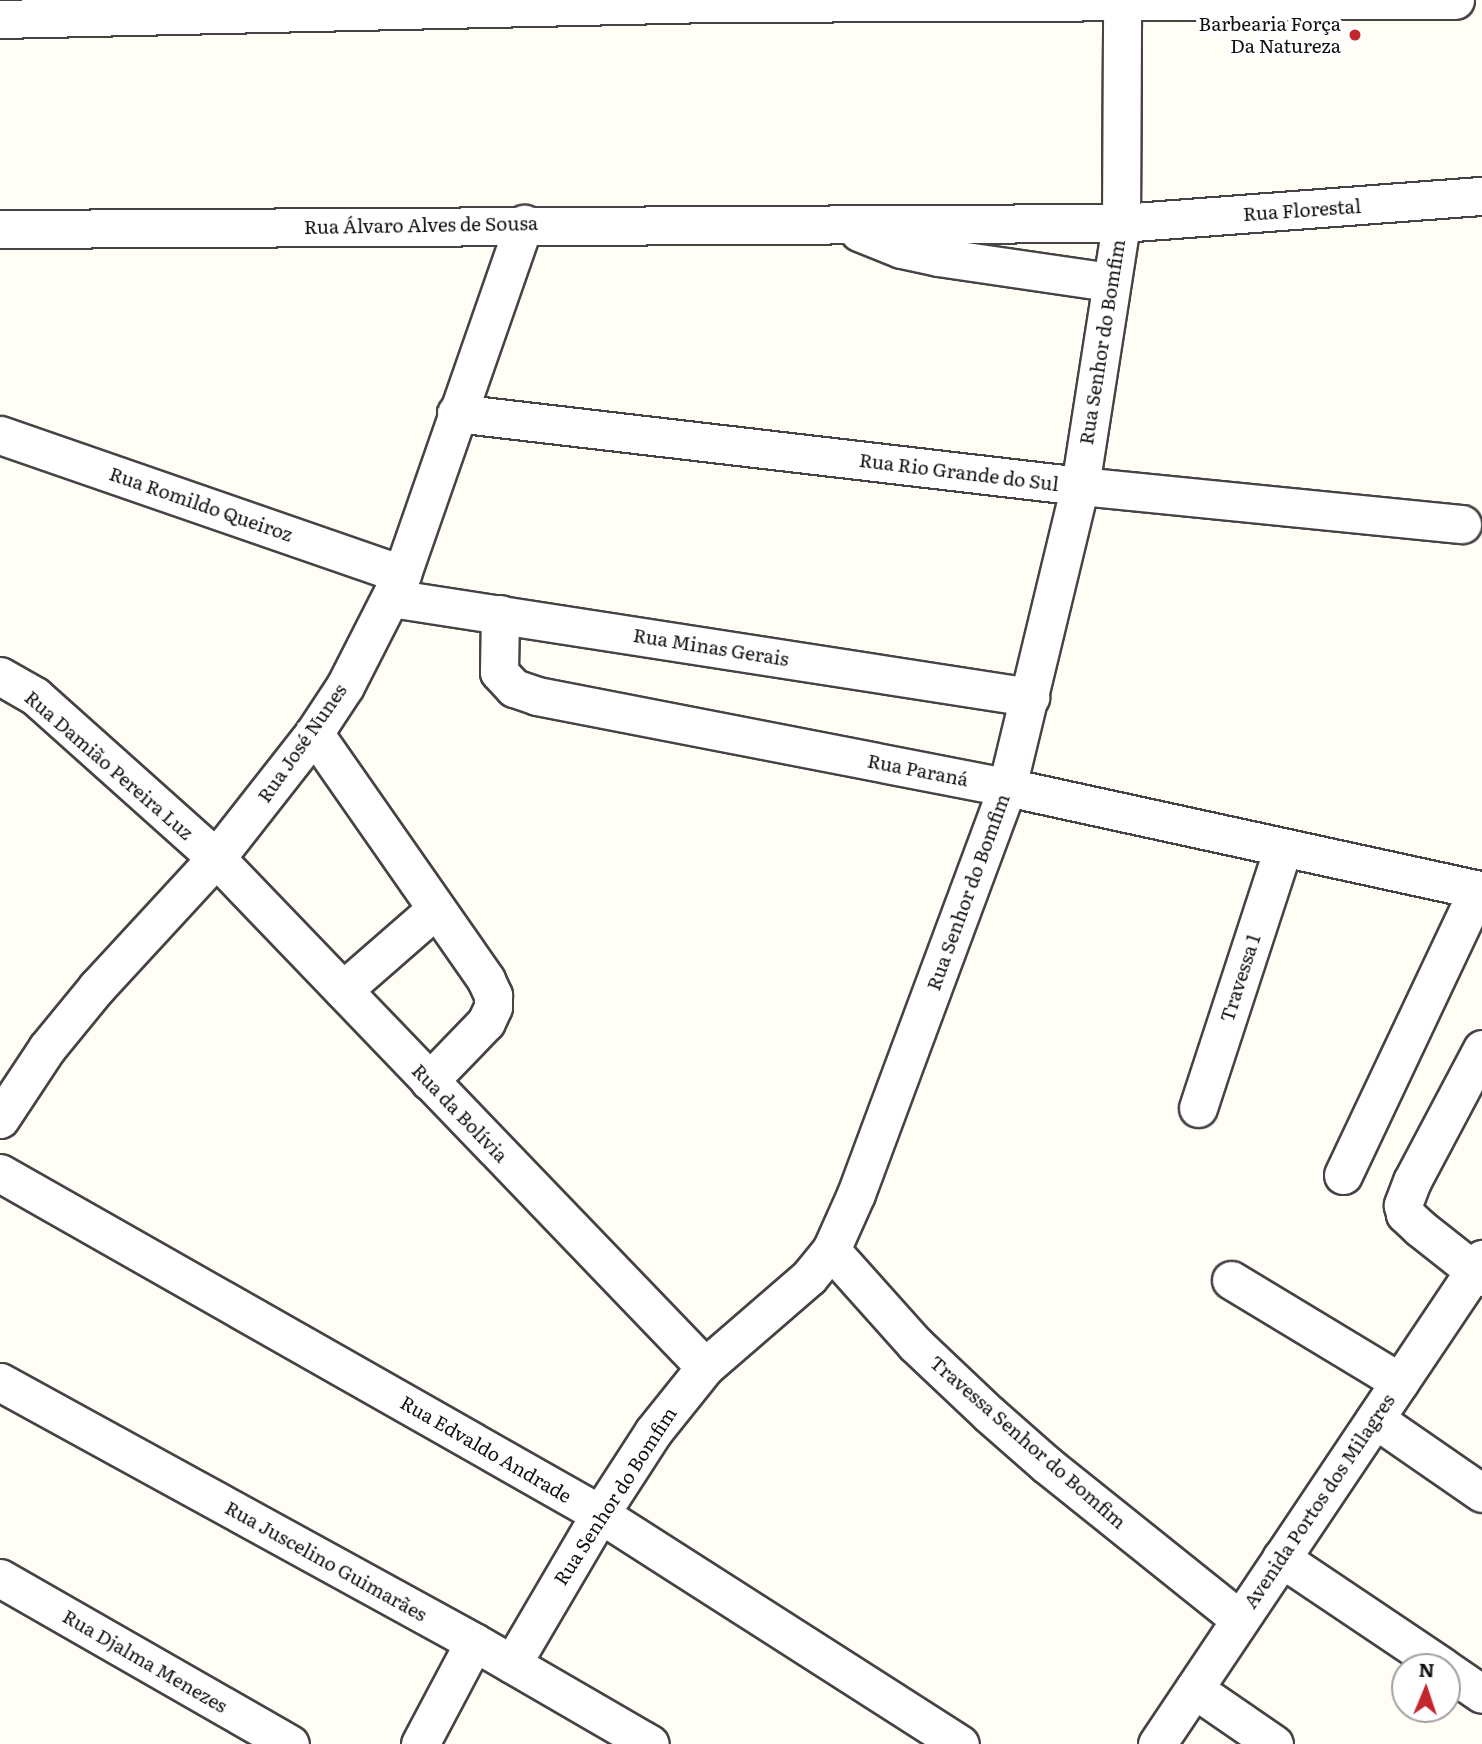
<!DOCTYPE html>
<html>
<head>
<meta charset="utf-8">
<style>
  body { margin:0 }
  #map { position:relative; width:1482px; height:1744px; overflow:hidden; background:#fffdf5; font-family:Literata,serif }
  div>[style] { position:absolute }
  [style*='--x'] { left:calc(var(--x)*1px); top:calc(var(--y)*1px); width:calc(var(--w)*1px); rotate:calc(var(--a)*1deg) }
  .roads { filter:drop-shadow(2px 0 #444) drop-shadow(-2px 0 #444) drop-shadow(0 2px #444) drop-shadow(0 -2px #444) }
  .street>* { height:37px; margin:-18.5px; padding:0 18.5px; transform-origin:18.5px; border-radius:18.5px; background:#fff }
  .dots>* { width:19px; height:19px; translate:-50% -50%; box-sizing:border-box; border:4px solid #fff; border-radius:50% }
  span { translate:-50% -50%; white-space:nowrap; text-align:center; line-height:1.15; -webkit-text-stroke:7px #fff; paint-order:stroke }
  .poi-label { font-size:19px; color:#111 }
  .right { translate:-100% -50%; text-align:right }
  .street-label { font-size:19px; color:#111 }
  .north { position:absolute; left:1391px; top:1653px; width:70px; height:70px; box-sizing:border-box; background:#fff; border:2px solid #a0a0a0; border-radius:50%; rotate:2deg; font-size:19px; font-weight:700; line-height:28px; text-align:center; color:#111 }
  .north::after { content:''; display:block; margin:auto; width:24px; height:32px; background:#c4262e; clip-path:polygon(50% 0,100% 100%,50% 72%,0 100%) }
</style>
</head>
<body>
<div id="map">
  <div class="roads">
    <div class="street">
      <div style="--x:0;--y:19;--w:710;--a:-1.29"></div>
      <div style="--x:710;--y:3;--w:745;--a:-0.23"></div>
      <div style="--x:0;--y:229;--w:1121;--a:-0.31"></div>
      <div style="--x:1121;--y:223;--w:362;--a:-4.3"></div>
      <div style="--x:859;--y:232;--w:45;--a:22"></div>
      <div style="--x:901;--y:249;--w:38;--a:12"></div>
      <div style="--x:938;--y:257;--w:174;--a:8.3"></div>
      <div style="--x:456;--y:413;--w:628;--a:6.67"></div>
      <div style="--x:1080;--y:486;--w:384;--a:5.7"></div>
      <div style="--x:0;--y:435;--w:425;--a:19.1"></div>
      <div style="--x:391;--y:598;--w:647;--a:8.81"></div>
      <div style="--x:500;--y:614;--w:58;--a:91"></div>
      <div style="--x:499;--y:672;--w:22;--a:47"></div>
      <div style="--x:514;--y:688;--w:24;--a:19"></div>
      <div style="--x:537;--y:696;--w:479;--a:11"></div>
      <div style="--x:1007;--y:787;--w:486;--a:12.3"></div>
      <div style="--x:0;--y:676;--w:40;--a:29.7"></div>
      <div style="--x:35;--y:696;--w:243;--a:41.8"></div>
      <div style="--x:216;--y:858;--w:706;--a:46.15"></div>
      <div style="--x:314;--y:733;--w:301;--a:55.1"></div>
      <div style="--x:486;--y:980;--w:17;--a:65"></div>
      <div style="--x:493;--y:995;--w:12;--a:90"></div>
      <div style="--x:493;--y:1007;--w:17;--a:115"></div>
      <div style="--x:486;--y:1022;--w:82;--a:134"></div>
      <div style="--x:343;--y:990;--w:123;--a:-41.1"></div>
      <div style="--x:1482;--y:1049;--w:149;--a:117.9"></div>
      <div style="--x:1412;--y:1181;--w:26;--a:111"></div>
      <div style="--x:1403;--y:1205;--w:9;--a:77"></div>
      <div style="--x:1405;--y:1214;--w:21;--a:43"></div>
      <div style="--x:1420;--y:1228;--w:79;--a:38.3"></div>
      <div style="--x:1198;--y:1108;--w:274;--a:-71.9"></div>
      <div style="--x:0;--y:1119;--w:85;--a:-56.5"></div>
      <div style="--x:47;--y:1048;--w:79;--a:-50.7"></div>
      <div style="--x:97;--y:987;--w:176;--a:-47.3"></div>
      <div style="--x:216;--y:858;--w:159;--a:-51.9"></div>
      <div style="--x:314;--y:733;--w:56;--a:-56.6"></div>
      <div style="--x:345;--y:686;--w:126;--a:-63"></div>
      <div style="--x:402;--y:574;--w:371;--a:-70.8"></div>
      <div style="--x:0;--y:1173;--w:690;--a:29.61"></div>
      <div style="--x:600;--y:1514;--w:427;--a:32.6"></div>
      <div style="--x:1343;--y:1175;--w:315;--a:-64.7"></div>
      <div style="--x:831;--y:1250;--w:126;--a:48.2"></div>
      <div style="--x:915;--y:1344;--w:102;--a:43.4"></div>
      <div style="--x:989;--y:1414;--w:77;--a:41.3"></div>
      <div style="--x:1047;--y:1465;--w:246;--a:38.7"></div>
      <div style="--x:1231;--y:1280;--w:197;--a:31.1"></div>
      <div style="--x:0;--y:1382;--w:541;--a:28.75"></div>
      <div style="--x:474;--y:1642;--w:203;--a:30.1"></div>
      <div style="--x:1375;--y:1419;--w:130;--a:34.7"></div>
      <div style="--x:1281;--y:1558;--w:195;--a:33.9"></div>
      <div style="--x:0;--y:1578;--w:334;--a:29.8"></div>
      <div style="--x:512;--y:1664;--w:174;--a:-59.6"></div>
      <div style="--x:600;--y:1514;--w:98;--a:-57.1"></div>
      <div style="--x:653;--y:1432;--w:83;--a:-51.3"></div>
      <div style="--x:705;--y:1367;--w:138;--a:-40.9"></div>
      <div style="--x:809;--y:1277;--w:35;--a:-51"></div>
      <div style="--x:831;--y:1250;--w:61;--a:-65.9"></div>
      <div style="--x:856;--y:1194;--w:434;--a:-69.6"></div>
      <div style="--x:1007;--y:787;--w:310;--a:-76.4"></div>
      <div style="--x:1080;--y:486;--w:266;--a:-81.1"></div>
      <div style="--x:1121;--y:223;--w:223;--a:-89.7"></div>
      <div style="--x:1447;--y:1670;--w:42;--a:34.4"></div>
      <div style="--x:1194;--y:1689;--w:97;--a:34.5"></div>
      <div style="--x:420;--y:1744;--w:115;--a:-62.1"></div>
      <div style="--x:1157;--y:1744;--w:584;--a:-56.17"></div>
    </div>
  </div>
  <div class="dots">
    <div style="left:1355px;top:35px;background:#c4262e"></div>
  </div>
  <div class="poi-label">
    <span class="right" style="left:1341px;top:35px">Barbearia Força<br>Da Natureza</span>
  </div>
  <div class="street-label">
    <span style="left:1302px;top:210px;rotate:-4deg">Rua Florestal</span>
    <span style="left:421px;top:225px;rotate:-1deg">Rua Álvaro Alves de Sousa</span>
    <span style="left:1102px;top:342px;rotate:-81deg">Rua Senhor do Bomfim</span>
    <span style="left:959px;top:472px;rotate:7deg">Rua Rio Grande do Sul</span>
    <span style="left:201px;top:504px;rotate:19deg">Rua Romildo Queiroz</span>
    <span style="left:711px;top:647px;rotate:9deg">Rua Minas Gerais</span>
    <span style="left:302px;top:743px;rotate:-55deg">Rua José Nunes</span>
    <span style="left:109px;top:765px;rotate:41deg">Rua Damião Pereira Luz</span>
    <span style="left:918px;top:770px;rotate:11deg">Rua Paraná</span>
    <span style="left:968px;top:892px;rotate:-70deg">Rua Senhor do Bomfim</span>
    <span style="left:1240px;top:978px;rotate:-72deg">Travessa 1</span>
    <span style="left:460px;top:1113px;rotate:46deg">Rua da Bolívia</span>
    <span style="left:1028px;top:1442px;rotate:41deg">Travessa Senhor do Bomfim</span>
    <span style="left:486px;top:1449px;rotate:30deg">Rua Edvaldo Andrade</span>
    <span style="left:615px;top:1496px;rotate:-57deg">Rua Senhor do Bomfim</span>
    <span style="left:1319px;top:1501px;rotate:-56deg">Avenida Portos dos Milagres</span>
    <span style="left:326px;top:1561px;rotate:29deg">Rua Juscelino Guimarães</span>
    <span style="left:145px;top:1661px;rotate:30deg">Rua Djalma Menezes</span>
  </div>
  <div class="north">N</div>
</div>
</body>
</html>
